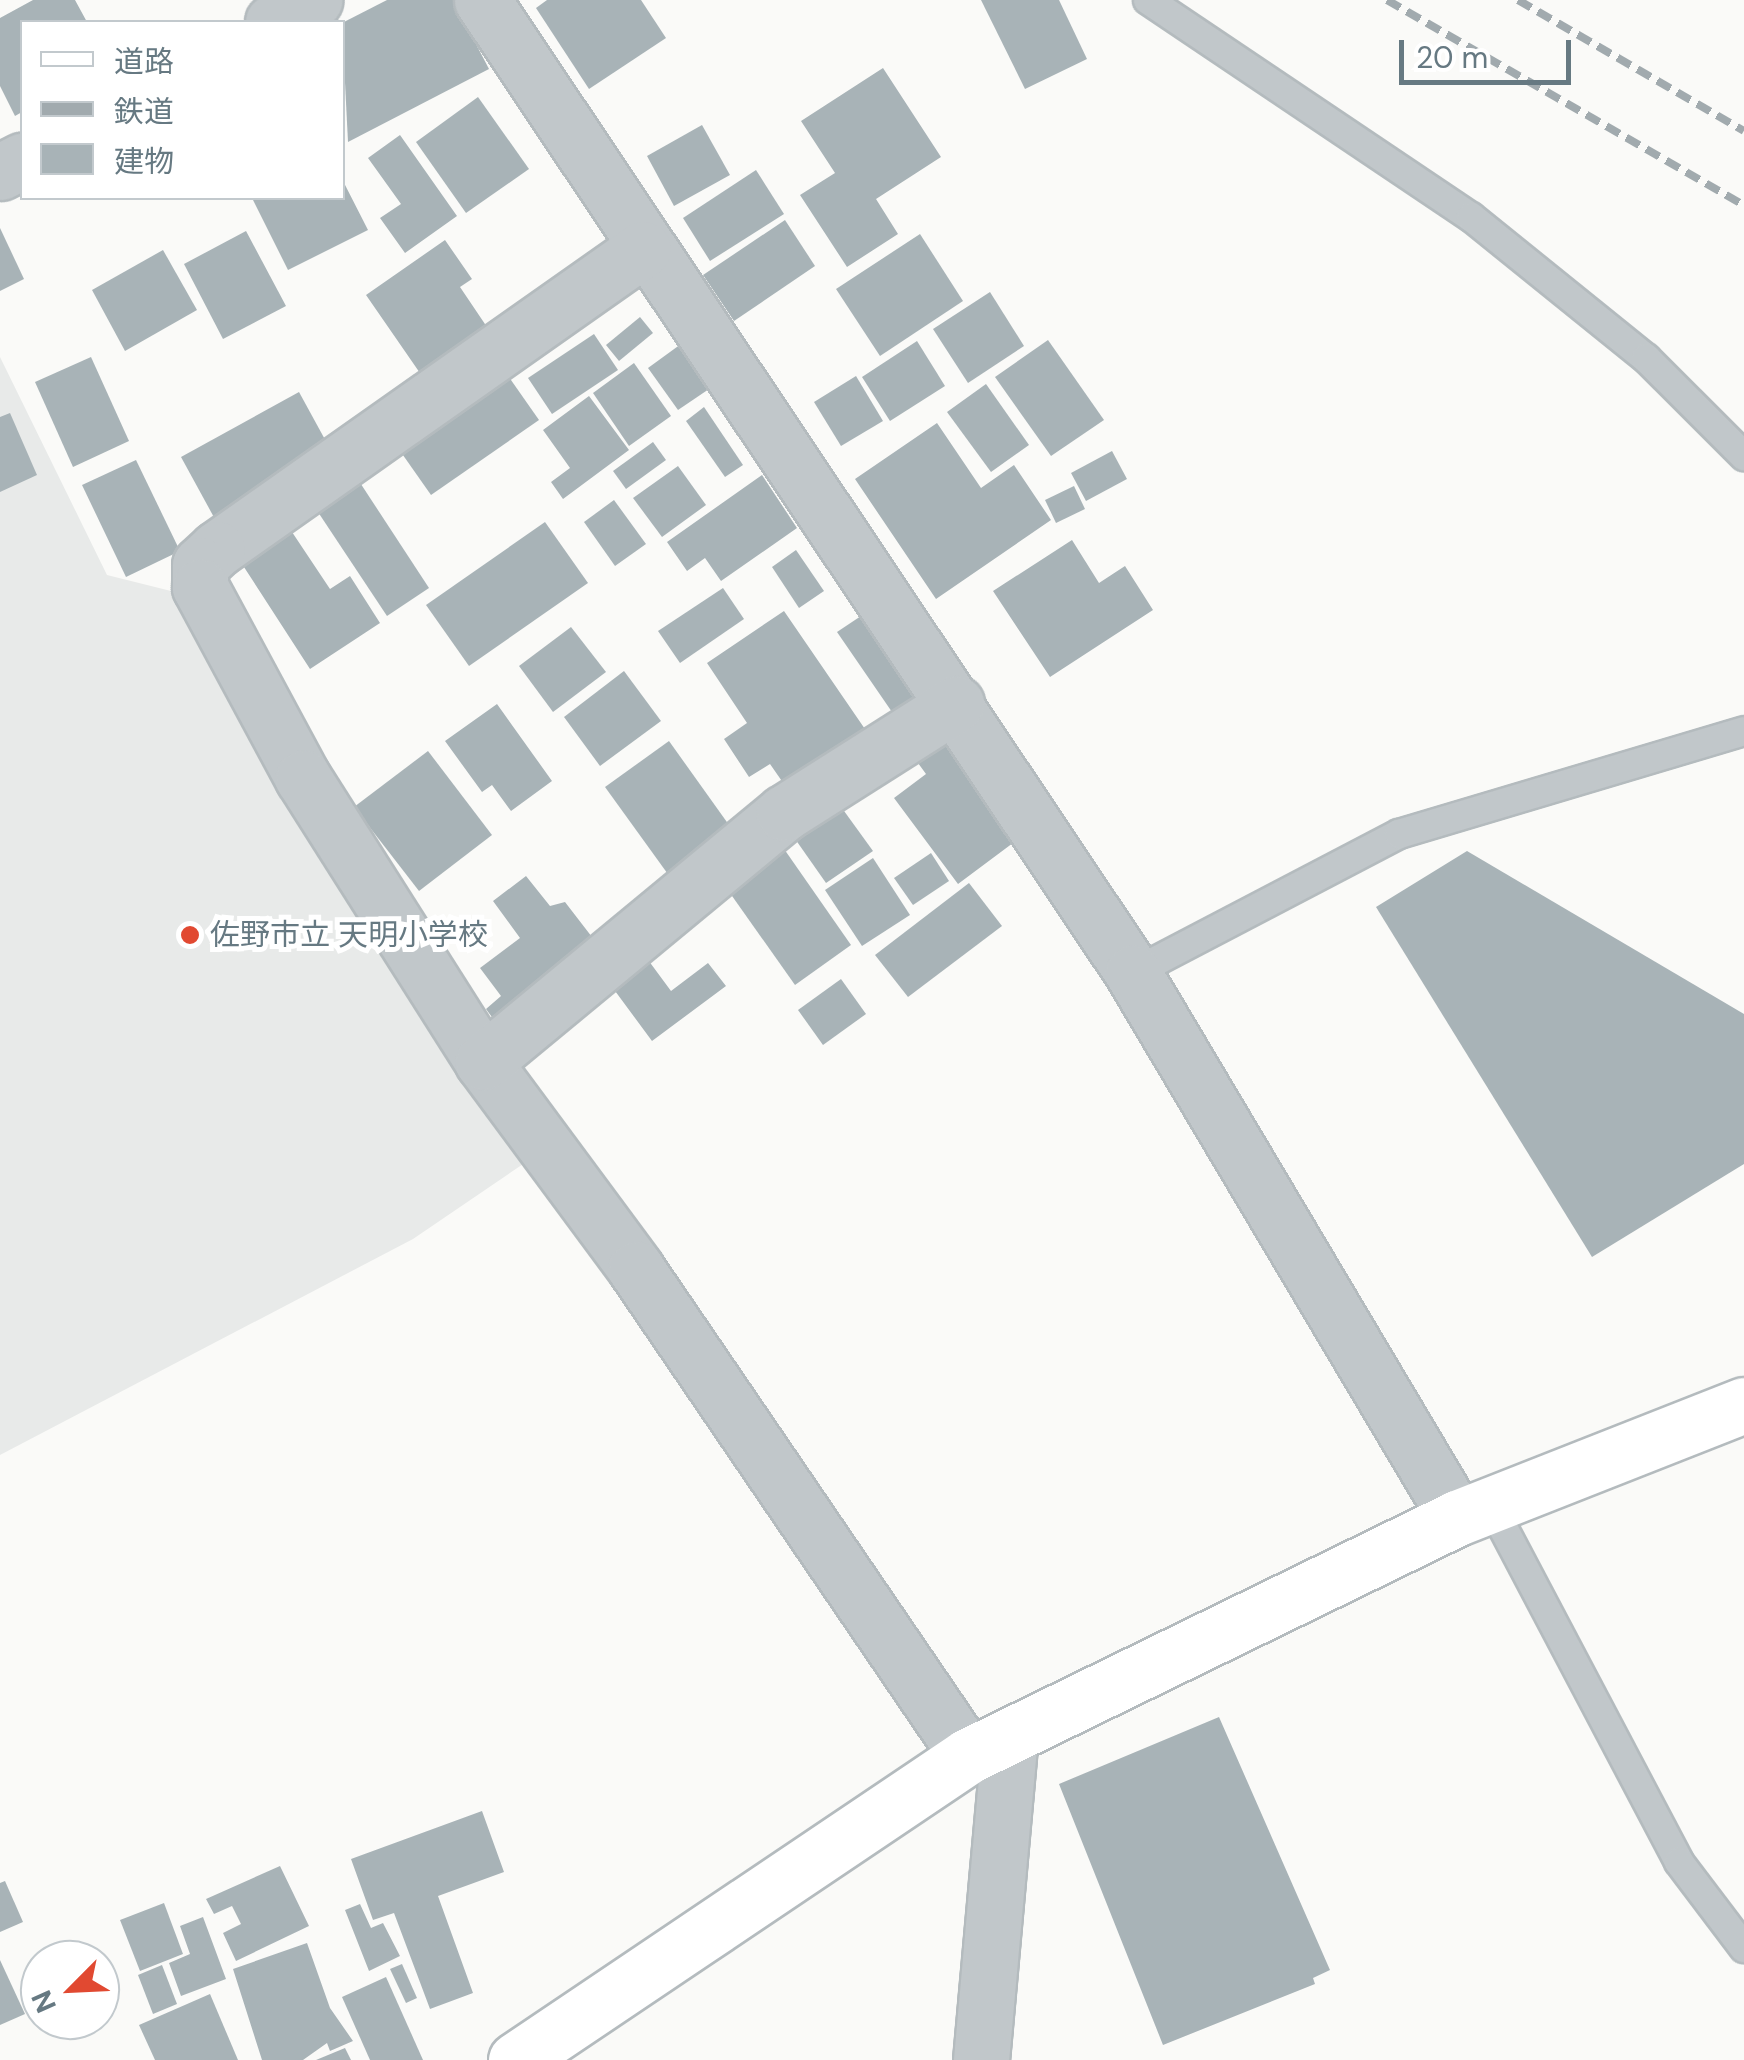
<!DOCTYPE html>
<html>
<head>
<meta charset="utf-8">
<style>
  body { margin:0 }
  #map { position:relative; width:1744px; height:2060px; overflow:hidden; background:#fafaf8; font-family:"DM Sans","Noto Sans JP",sans-serif }
  div>[style] { position:absolute }
  [style*='--x'] { left:calc(var(--x)*1px); top:calc(var(--y)*1px); width:calc(var(--w)*1px); rotate:calc(var(--a)*1deg) }
  .built>* { inset:0; background:#e8eae9 }
  .building>* { inset:0; background:#a8b3b7 }
  .roads { filter:drop-shadow(2px 0 #b4bbbe) drop-shadow(-2px 0 #b4bbbe) drop-shadow(0 2px #b4bbbe) drop-shadow(0 -2px #b4bbbe) }
  .lane>* { height:28px; margin:-14px; padding:0 14px; transform-origin:14px; border-radius:14px; background:#c1c7ca }
  .street>* { height:55px; margin:-27.5px; padding:0 27.5px; transform-origin:27.5px; border-radius:27.5px; background:#c1c7ca }
  .secondary>* { height:55px; margin:-27.5px; padding:0 27.5px; transform-origin:27.5px; border-radius:27.5px; background:#fff }
  .rail>* { height:8px; margin-top:-4px; transform-origin:0; background:repeating-linear-gradient(90deg,#a1aaae 0 15px,transparent 0 23px) }
  .dots>* { width:28px; height:28px; translate:-50% -50%; box-sizing:border-box; border:5px solid #fff; border-radius:50% }
  span { translate:-50% -50%; white-space:nowrap; text-align:center; line-height:1.15; -webkit-text-stroke:10px #fff; paint-order:stroke }
  .poi-label { font-size:30px; color:#667982 }
  .left { translate:0 -50%; text-align:left }
  .legend { position:absolute; left:20px; top:20px; width:325px; height:180px; box-sizing:border-box; background:#fff; border:2px solid #c2c9cd; margin:0; padding:12px 18px; list-style:none; font-size:30px; color:#667982 }
  .legend li { display:flex; align-items:center; gap:20px; height:50px }
  .legend b { width:50px; border:2px solid #c2c9cd }
  .north { position:absolute; left:20px; top:1940px; width:100px; height:100px; box-sizing:border-box; background:#fff; border:2px solid #c2c9cd; border-radius:50%; rotate:246deg; font-size:28px; font-weight:700; line-height:40px; text-align:center; color:#667982 }
  .north::after { content:''; display:block; margin:auto; width:35px; height:45px; background:#e14931; clip-path:polygon(50% 0,100% 100%,50% 72%,0 100%) }
  .scale { position:absolute; left:1399px; top:40px; width:172px; height:45px; box-sizing:border-box; border:5px solid #667982; border-top:0; padding-left:12px; font-size:30px; line-height:35px; white-space:nowrap; color:#667982; -webkit-text-stroke:8px #fff; paint-order:stroke }
</style>
</head>
<body>
<div id="map">
  <div class="built">
    <div style="clip-path:polygon(0 357px,107px 575px,179px 593px,532px 1158px,413px 1239px,0 1455px)"></div>
  </div>
  <div class="building">
    <div style="clip-path:polygon(33px 0,75px 0,87px 22px,22px 22px,22px 112px,15px 116px,0 86px,0 18px)"></div>
    <div style="clip-path:polygon(387px 0,453px 0,489px 69px,348px 142px,342px 23px)"></div>
    <div style="clip-path:polygon(547px 0,641px 0,666px 38px,589px 89px,536px 8px)"></div>
    <div style="clip-path:polygon(981px 0,1059px 0,1087px 59px,1025px 89px)"></div>
    <div style="clip-path:polygon(883px 68px,941px 157px,876px 199px,898px 234px,847px 267px,800px 195px,835px 173px,801px 121px)"></div>
    <div style="clip-path:polygon(478px 97px,529px 169px,466px 213px,416px 142px)"></div>
    <div style="clip-path:polygon(702px 125px,730px 175px,674px 206px,647px 156px)"></div>
    <div style="clip-path:polygon(400px 135px,457px 216px,405px 253px,380px 218px,401px 204px,368px 158px)"></div>
    <div style="clip-path:polygon(756px 170px,784px 214px,710px 261px,683px 218px)"></div>
    <div style="clip-path:polygon(342px 179px,368px 230px,288px 270px,252px 198px,342px 198px)"></div>
    <div style="clip-path:polygon(785px 220px,815px 266px,734px 321px,703px 275px)"></div>
    <div style="clip-path:polygon(0 228px,24px 279px,0 291px)"></div>
    <div style="clip-path:polygon(246px 231px,286px 306px,223px 339px,184px 264px)"></div>
    <div style="clip-path:polygon(920px 234px,963px 301px,880px 356px,836px 289px)"></div>
    <div style="clip-path:polygon(445px 240px,472px 279px,460px 287px,489px 330px,422px 376px,366px 295px)"></div>
    <div style="clip-path:polygon(163px 250px,197px 310px,125px 351px,92px 290px)"></div>
    <div style="clip-path:polygon(990px 292px,1024px 346px,968px 383px,933px 329px)"></div>
    <div style="clip-path:polygon(640px 317px,653px 333px,619px 361px,606px 345px)"></div>
    <div style="clip-path:polygon(594px 334px,618px 370px,552px 414px,528px 378px)"></div>
    <div style="clip-path:polygon(1048px 340px,1104px 420px,1051px 456px,995px 377px)"></div>
    <div style="clip-path:polygon(917px 341px,945px 386px,890px 421px,862px 377px)"></div>
    <div style="clip-path:polygon(681px 344px,712px 387px,678px 410px,648px 368px)"></div>
    <div style="clip-path:polygon(91px 357px,129px 441px,73px 467px,35px 382px)"></div>
    <div style="clip-path:polygon(634px 363px,671px 416px,629px 446px,593px 393px)"></div>
    <div style="clip-path:polygon(506px 373px,539px 420px,431px 495px,398px 448px)"></div>
    <div style="clip-path:polygon(856px 376px,883px 421px,841px 446px,814px 402px)"></div>
    <div style="clip-path:polygon(986px 384px,1029px 445px,991px 472px,947px 412px)"></div>
    <div style="clip-path:polygon(299px 392px,334px 456px,216px 521px,181px 457px)"></div>
    <div style="clip-path:polygon(589px 396px,629px 450px,563px 499px,551px 482px,570px 468px,543px 430px)"></div>
    <div style="clip-path:polygon(704px 407px,743px 465px,725px 477px,686px 421px)"></div>
    <div style="clip-path:polygon(10px 413px,37px 475px,0 492px,0 417px)"></div>
    <div style="clip-path:polygon(937px 423px,981px 488px,1014px 465px,1051px 520px,936px 599px,855px 479px)"></div>
    <div style="clip-path:polygon(653px 442px,666px 460px,626px 489px,613px 471px)"></div>
    <div style="clip-path:polygon(1112px 451px,1127px 479px,1086px 501px,1071px 473px)"></div>
    <div style="clip-path:polygon(136px 460px,180px 551px,126px 577px,82px 485px)"></div>
    <div style="clip-path:polygon(678px 466px,706px 505px,662px 537px,633px 498px)"></div>
    <div style="clip-path:polygon(355px 475px,429px 588px,387px 616px,312px 503px)"></div>
    <div style="clip-path:polygon(762px 475px,797px 528px,721px 581px,705px 558px,687px 571px,667px 542px)"></div>
    <div style="clip-path:polygon(1074px 486px,1085px 509px,1056px 523px,1045px 500px)"></div>
    <div style="clip-path:polygon(614px 500px,646px 544px,615px 566px,584px 522px)"></div>
    <div style="clip-path:polygon(545px 522px,588px 583px,469px 666px,426px 605px)"></div>
    <div style="clip-path:polygon(292px 532px,330px 589px,350px 576px,380px 623px,310px 669px,242px 564px)"></div>
    <div style="clip-path:polygon(1072px 540px,1099px 583px,1125px 566px,1153px 610px,1050px 677px,993px 591px)"></div>
    <div style="clip-path:polygon(796px 550px,824px 591px,799px 608px,772px 567px)"></div>
    <div style="clip-path:polygon(723px 588px,744px 619px,680px 663px,658px 631px)"></div>
    <div style="clip-path:polygon(784px 611px,867px 732px,786px 787px,770px 764px,749px 777px,724px 739px,747px 723px,707px 663px)"></div>
    <div style="clip-path:polygon(867px 612px,922px 691px,892px 712px,837px 632px)"></div>
    <div style="clip-path:polygon(571px 627px,606px 672px,553px 712px,519px 666px)"></div>
    <div style="clip-path:polygon(624px 671px,661px 721px,600px 766px,564px 717px)"></div>
    <div style="clip-path:polygon(497px 704px,552px 781px,511px 811px,492px 785px,482px 792px,445px 741px)"></div>
    <div style="clip-path:polygon(942px 729px,1021px 837px,958px 884px,894px 798px,926px 774px,910px 752px)"></div>
    <div style="clip-path:polygon(669px 741px,734px 832px,670px 877px,605px 787px)"></div>
    <div style="clip-path:polygon(428px 751px,492px 835px,419px 891px,354px 807px)"></div>
    <div style="clip-path:polygon(839px 804px,873px 851px,826px 883px,793px 836px)"></div>
    <div style="clip-path:polygon(782px 846px,851px 945px,795px 985px,725px 886px)"></div>
    <div style="clip-path:polygon(1467px 851px,1744px 1014px,1744px 1164px,1592px 1257px,1376px 907px)"></div>
    <div style="clip-path:polygon(931px 853px,949px 881px,913px 905px,894px 878px)"></div>
    <div style="clip-path:polygon(873px 858px,910px 915px,862px 946px,825px 890px)"></div>
    <div style="clip-path:polygon(526px 876px,550px 906px,565px 902px,602px 950px,500px 1028px,486px 1009px,501px 996px,480px 968px,520px 938px,493px 901px)"></div>
    <div style="clip-path:polygon(969px 883px,1002px 926px,908px 997px,875px 955px)"></div>
    <div style="clip-path:polygon(640px 949px,671px 991px,708px 963px,726px 986px,652px 1041px,604px 976px)"></div>
    <div style="clip-path:polygon(841px 979px,866px 1014px,823px 1045px,798px 1010px)"></div>
    <div style="clip-path:polygon(1219px 1717px,1330px 1970px,1313px 1978px,1315px 1984px,1163px 2045px,1059px 1784px)"></div>
    <div style="clip-path:polygon(482px 1811px,504px 1872px,438px 1896px,473px 1993px,430px 2009px,394px 1913px,373px 1920px,351px 1859px)"></div>
    <div style="clip-path:polygon(280px 1866px,309px 1926px,236px 1961px,223px 1933px,241px 1924px,232px 1906px,214px 1914px,206px 1899px)"></div>
    <div style="clip-path:polygon(5px 1881px,23px 1922px,0 1932px,0 1883px)"></div>
    <div style="clip-path:polygon(164px 1903px,183px 1954px,140px 1971px,120px 1920px)"></div>
    <div style="clip-path:polygon(360px 1904px,371px 1928px,383px 1923px,400px 1956px,369px 1971px,345px 1910px)"></div>
    <div style="clip-path:polygon(203px 1917px,226px 1979px,181px 1996px,169px 1963px,190px 1954px,180px 1926px)"></div>
    <div style="clip-path:polygon(307px 1943px,330px 2008px,353px 2041px,330px 2051px,327px 2043px,303px 2060px,262px 2060px,233px 1969px)"></div>
    <div style="clip-path:polygon(0 1960px,25px 2014px,0 2025px)"></div>
    <div style="clip-path:polygon(402px 1964px,417px 1998px,406px 2003px,390px 1969px)"></div>
    <div style="clip-path:polygon(162px 1965px,177px 2004px,153px 2014px,138px 1975px)"></div>
    <div style="clip-path:polygon(386px 1977px,423px 2060px,370px 2060px,342px 1997px)"></div>
    <div style="clip-path:polygon(210px 1994px,238px 2060px,155px 2060px,139px 2025px)"></div>
    <div style="clip-path:polygon(345px 2048px,351px 2060px,316px 2060px)"></div>
  </div>
  <div class="roads">
    <div class="lane">
      <div style="--x:1148;--y:0;--w:389;--a:33.9"></div>
      <div style="--x:1471;--y:217;--w:225;--a:38.9"></div>
      <div style="--x:1646;--y:358;--w:139;--a:45"></div>
      <div style="--x:1133;--y:973;--w:300;--a:-27.6"></div>
      <div style="--x:1399;--y:834;--w:360;--a:-16.6"></div>
      <div style="--x:1491;--y:1505;--w:403;--a:62.2"></div>
      <div style="--x:1679;--y:1862;--w:108;--a:52.9"></div>
    </div>
    <div class="street">
      <div style="--x:482;--y:0;--w:1171;--a:56.21"></div>
      <div style="--x:1133;--y:973;--w:634;--a:59.27"></div>
      <div style="--x:273;--y:22;--w:47;--a:-28.2"></div>
      <div style="--x:0;--y:172;--w:25;--a:-27"></div>
      <div style="--x:643;--y:249;--w:521;--a:144.85"></div>
      <div style="--x:217;--y:549;--w:23;--a:137"></div>
      <div style="--x:200;--y:565;--w:22;--a:90"></div>
      <div style="--x:200;--y:587;--w:217;--a:61.7"></div>
      <div style="--x:303;--y:778;--w:336;--a:57.6"></div>
      <div style="--x:483;--y:1062;--w:257;--a:53.5"></div>
      <div style="--x:636;--y:1269;--w:589;--a:55.72"></div>
      <div style="--x:483;--y:1062;--w:391;--a:-39.6"></div>
      <div style="--x:784;--y:813;--w:204;--a:-32.4"></div>
      <div style="--x:981;--y:2060;--w:325;--a:-84.9"></div>
    </div>
    <div class="secondary">
      <div style="--x:516;--y:2060;--w:545;--a:-33.92"></div>
      <div style="--x:968;--y:1756;--w:544;--a:-25.95"></div>
      <div style="--x:1457;--y:1518;--w:308;--a:-21.5"></div>
    </div>
  </div>
  <div class="rail">
    <div style="--x:1387;--y:0;--w:412;--a:29.9"></div>
    <div style="--x:1518;--y:0;--w:261;--a:30.1"></div>
  </div>
  <div class="dots">
    <div style="left:190px;top:935px;background:#e14931"></div>
  </div>
  <div class="poi-label">
    <span class="left" style="left:210px;top:935px">佐野市立 天明小学校</span>
  </div>
  <ul class="legend">
  <li><b style="height:12px;background:#fff"></b>道路</li>
  <li><b style="height:12px;background:#a1aaae"></b>鉄道</li>
  <li><b style="height:28px;background:#a8b3b7"></b>建物</li>
  </ul>
  <div class="north">N</div>
  <div class="scale">20 m</div>
</div>
</body>
</html>
